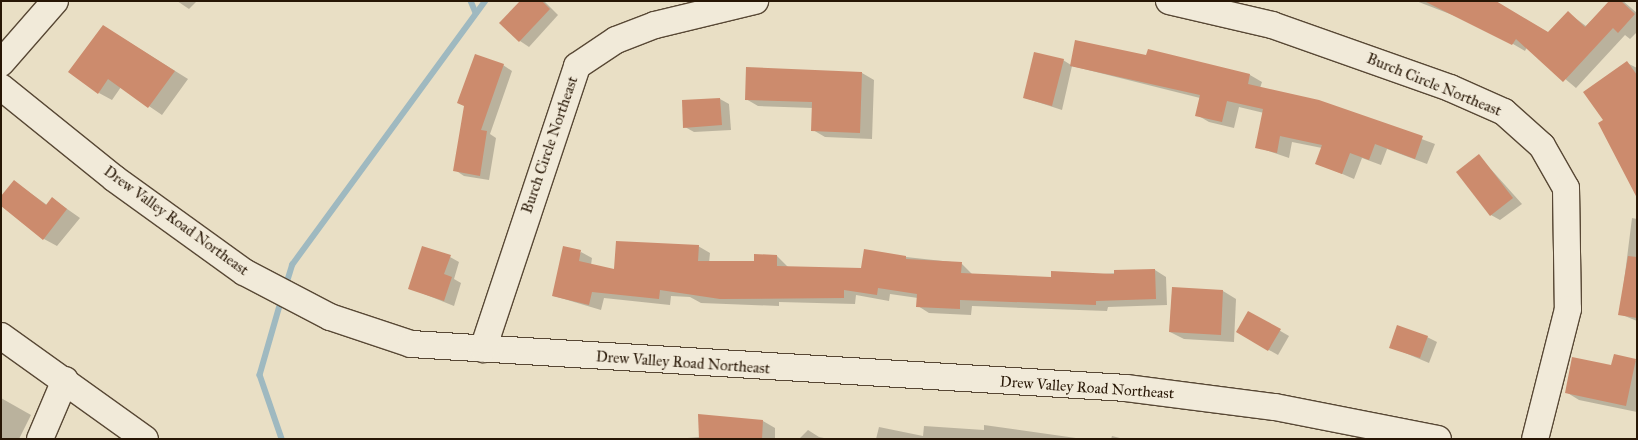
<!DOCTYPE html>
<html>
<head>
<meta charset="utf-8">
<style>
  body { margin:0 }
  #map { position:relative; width:1638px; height:440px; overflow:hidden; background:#e9dfc5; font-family:"IM FELL Great Primer",serif }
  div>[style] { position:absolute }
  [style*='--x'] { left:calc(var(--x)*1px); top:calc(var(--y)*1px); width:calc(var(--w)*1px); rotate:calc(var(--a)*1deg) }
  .shadow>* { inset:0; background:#0003 }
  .stream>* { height:5.5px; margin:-2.75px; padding:0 2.75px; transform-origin:2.75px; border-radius:2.75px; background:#9fb9c0 }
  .building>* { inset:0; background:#cc8b6d }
  .roads { filter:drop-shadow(1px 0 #584835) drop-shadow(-1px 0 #584835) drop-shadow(0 1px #584835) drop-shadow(0 -1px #584835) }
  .minor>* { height:26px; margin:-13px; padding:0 13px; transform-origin:13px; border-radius:13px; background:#f1ead9 }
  span { translate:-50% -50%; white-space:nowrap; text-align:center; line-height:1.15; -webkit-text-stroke:4px #f1ead9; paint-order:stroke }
  .street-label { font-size:15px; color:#271605 }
  .frame { position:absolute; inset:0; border:2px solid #271605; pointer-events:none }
</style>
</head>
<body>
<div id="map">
  <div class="shadow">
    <div style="clip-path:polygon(177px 1px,197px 1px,189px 9px)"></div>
    <div style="clip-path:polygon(522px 1px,544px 1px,558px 15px,529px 47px,520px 41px)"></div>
    <div style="clip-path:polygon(1416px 1px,1494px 1px,1549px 33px,1568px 13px,1586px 26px,1611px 1px,1623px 1px,1637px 13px,1637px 32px,1630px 39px,1625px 35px,1576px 88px,1527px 47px,1525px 51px,1484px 27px)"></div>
    <div style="clip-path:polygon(116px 34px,188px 79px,162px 115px,121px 87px,112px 100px,99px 93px)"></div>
    <div style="clip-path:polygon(1149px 50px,1250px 75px,1262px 82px,1260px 88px,1319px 101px,1435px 144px,1427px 164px,1387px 149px,1381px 165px,1362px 158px,1354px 179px,1317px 163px,1322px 148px,1292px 142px,1289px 158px,1257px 147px,1264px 113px,1239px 107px,1234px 128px,1209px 122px,1197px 115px,1200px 98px,1072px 66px,1062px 110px,1025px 98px,1063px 60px,1071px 65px,1147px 56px)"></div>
    <div style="clip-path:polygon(1627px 63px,1637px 68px,1637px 195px,1605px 120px)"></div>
    <div style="clip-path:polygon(503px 65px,512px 71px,490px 134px,496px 138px,489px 180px,464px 176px,455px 170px)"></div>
    <div style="clip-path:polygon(862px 73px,874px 80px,872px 139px,825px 137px,813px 130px,813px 108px,758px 106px,746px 99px)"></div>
    <div style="clip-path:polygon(720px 99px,729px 104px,731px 130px,694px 132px,685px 127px,683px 102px)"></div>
    <div style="clip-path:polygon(1479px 156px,1522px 204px,1500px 220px,1491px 215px)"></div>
    <div style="clip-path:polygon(15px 182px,47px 205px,53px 199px,80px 218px,57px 246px,44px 239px)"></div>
    <div style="clip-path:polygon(1632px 218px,1637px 219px,1637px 321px,1620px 314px)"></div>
    <div style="clip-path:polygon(698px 246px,710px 253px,709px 263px,755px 262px,777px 256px,788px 267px,862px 269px,906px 257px,961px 263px,973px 275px,1052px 278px,1155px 270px,1166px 277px,1167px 305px,1108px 307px,1107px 311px,972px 306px,971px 315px,929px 313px,918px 306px,918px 298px,890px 294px,889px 301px,856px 295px,855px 304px,779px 302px,779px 306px,701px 303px,690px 297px,671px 296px,670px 305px,604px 298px,601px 310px,554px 296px,581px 252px,592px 258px,591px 265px,615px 271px)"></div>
    <div style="clip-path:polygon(450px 257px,459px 262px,454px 279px,461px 283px,454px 306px,409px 288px)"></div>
    <div style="clip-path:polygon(1173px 288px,1223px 291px,1236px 299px,1234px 342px,1184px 339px,1170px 332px)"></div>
    <div style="clip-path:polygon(1248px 312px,1289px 336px,1278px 355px,1237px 332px)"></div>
    <div style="clip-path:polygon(1427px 337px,1437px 342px,1429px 363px,1391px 347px)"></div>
    <div style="clip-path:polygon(1615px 356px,1637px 361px,1637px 412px,1579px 400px,1566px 392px,1612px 367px)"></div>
    <div style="clip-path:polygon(1px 398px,31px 415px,19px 439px,1px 439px)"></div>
    <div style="clip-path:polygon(763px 421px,775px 428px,775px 439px,675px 439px,700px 437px)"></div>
    <div style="clip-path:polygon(984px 425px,1083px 439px,876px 439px,879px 427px,923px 436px,924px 426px,984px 430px)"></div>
    <div style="clip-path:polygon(808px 430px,819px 437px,829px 439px,799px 439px)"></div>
    <div style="clip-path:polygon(1112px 436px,1124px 439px,1111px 439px)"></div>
  </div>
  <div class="stream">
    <div style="--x:471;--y:1;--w:13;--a:67"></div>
    <div style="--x:286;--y:285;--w:21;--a:-73"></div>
    <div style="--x:292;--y:265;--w:327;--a:-53.8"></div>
    <div style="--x:282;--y:299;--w:79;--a:106.1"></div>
    <div style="--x:260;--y:375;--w:68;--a:71"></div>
  </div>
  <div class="building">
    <div style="clip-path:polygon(520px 1px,542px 1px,550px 9px,519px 42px,499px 23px)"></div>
    <div style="clip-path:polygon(1424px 1px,1496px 1px,1548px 32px,1568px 11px,1585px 27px,1609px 1px,1621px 1px,1635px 14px,1618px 33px,1613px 28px,1563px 82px,1516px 39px,1512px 45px)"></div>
    <div style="clip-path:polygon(103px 25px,175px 71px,148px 108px,108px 79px,98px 94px,68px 72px)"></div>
    <div style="clip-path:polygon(1075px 40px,1146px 55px,1148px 49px,1250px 74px,1248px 84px,1319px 100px,1423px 136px,1415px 159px,1375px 144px,1369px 160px,1350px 153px,1342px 174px,1315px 164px,1322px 145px,1280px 136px,1277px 153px,1255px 148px,1263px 109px,1227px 101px,1222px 122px,1195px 116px,1200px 95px,1070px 66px)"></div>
    <div style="clip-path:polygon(1034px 52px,1064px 59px,1052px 106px,1023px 98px)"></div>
    <div style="clip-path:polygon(475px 54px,504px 64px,481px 130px,487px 131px,480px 176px,453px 171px,464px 106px,457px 103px)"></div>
    <div style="clip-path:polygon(1627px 61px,1637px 75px,1637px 198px,1598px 123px,1603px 120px,1583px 92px)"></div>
    <div style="clip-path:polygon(746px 67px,862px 72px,860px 133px,811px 131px,812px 102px,745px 100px)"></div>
    <div style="clip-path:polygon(720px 98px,722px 125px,683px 128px,682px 100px)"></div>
    <div style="clip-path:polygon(1479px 154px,1513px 198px,1490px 216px,1456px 172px)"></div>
    <div style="clip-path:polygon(14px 180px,46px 205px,52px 197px,67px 209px,43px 240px,1px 206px,1px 196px)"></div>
    <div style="clip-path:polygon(616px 241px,699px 245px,698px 261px,754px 261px,754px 254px,777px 255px,777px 266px,861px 268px,864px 249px,906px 256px,906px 259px,962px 262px,961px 273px,1051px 277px,1051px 271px,1114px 274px,1114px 270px,1155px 269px,1156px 299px,1096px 301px,1096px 305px,960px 300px,960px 309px,916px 307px,917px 294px,878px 288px,877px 295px,844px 290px,844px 298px,720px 299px,660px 290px,659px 299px,592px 292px,589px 305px,552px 296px,563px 246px,581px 250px,579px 261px,614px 269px)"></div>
    <div style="clip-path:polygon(422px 246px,451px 255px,444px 274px,452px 277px,444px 301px,408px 289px)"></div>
    <div style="clip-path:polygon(1628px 256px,1637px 257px,1637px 318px,1618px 315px)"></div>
    <div style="clip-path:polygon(1172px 287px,1223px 290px,1221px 335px,1169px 332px)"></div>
    <div style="clip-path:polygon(1248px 311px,1281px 329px,1268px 351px,1236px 332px)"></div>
    <div style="clip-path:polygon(1397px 325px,1428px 336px,1420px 358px,1389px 348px)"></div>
    <div style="clip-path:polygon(1614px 354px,1636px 359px,1626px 406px,1565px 393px,1572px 357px,1611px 365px)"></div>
    <div style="clip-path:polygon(698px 414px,763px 420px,762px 439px,699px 439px)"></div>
  </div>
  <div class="roads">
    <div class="minor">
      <div style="--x:1169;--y:1;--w:106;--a:13.1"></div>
      <div style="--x:1272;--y:25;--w:189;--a:19.5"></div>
      <div style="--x:1450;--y:88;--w:59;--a:24"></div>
      <div style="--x:1504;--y:112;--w:51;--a:41.8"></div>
      <div style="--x:1542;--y:146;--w:48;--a:60.3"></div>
      <div style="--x:1566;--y:188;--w:121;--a:89.1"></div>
      <div style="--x:1568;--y:309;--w:134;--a:104.2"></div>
      <div style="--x:1;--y:63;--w:82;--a:-48.9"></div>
      <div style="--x:1;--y:87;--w:146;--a:38.9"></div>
      <div style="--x:115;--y:179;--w:159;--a:35.8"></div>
      <div style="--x:244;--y:272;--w:97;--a:27.6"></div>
      <div style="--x:330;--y:317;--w:85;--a:18.4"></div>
      <div style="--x:411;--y:344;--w:716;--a:3.52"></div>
      <div style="--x:1126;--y:388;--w:150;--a:7.3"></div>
      <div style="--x:1275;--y:407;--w:166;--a:11.1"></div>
      <div style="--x:1;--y:336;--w:177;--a:35.6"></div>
      <div style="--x:483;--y:349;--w:298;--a:-71.6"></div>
      <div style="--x:577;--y:66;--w:47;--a:-33.7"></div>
      <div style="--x:616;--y:40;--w:42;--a:-21"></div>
      <div style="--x:655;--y:25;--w:103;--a:-13.5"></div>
      <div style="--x:40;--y:439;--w:64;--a:-67"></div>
    </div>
  </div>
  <div class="street-label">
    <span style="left:1434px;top:85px;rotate:22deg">Burch Circle Northeast</span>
    <span style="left:550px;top:145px;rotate:-71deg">Burch Circle Northeast</span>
    <span style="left:176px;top:221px;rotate:36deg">Drew Valley Road Northeast</span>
    <span style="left:683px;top:363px;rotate:4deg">Drew Valley Road Northeast</span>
    <span style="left:1087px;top:388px;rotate:4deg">Drew Valley Road Northeast</span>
  </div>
  <div class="frame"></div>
</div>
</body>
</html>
